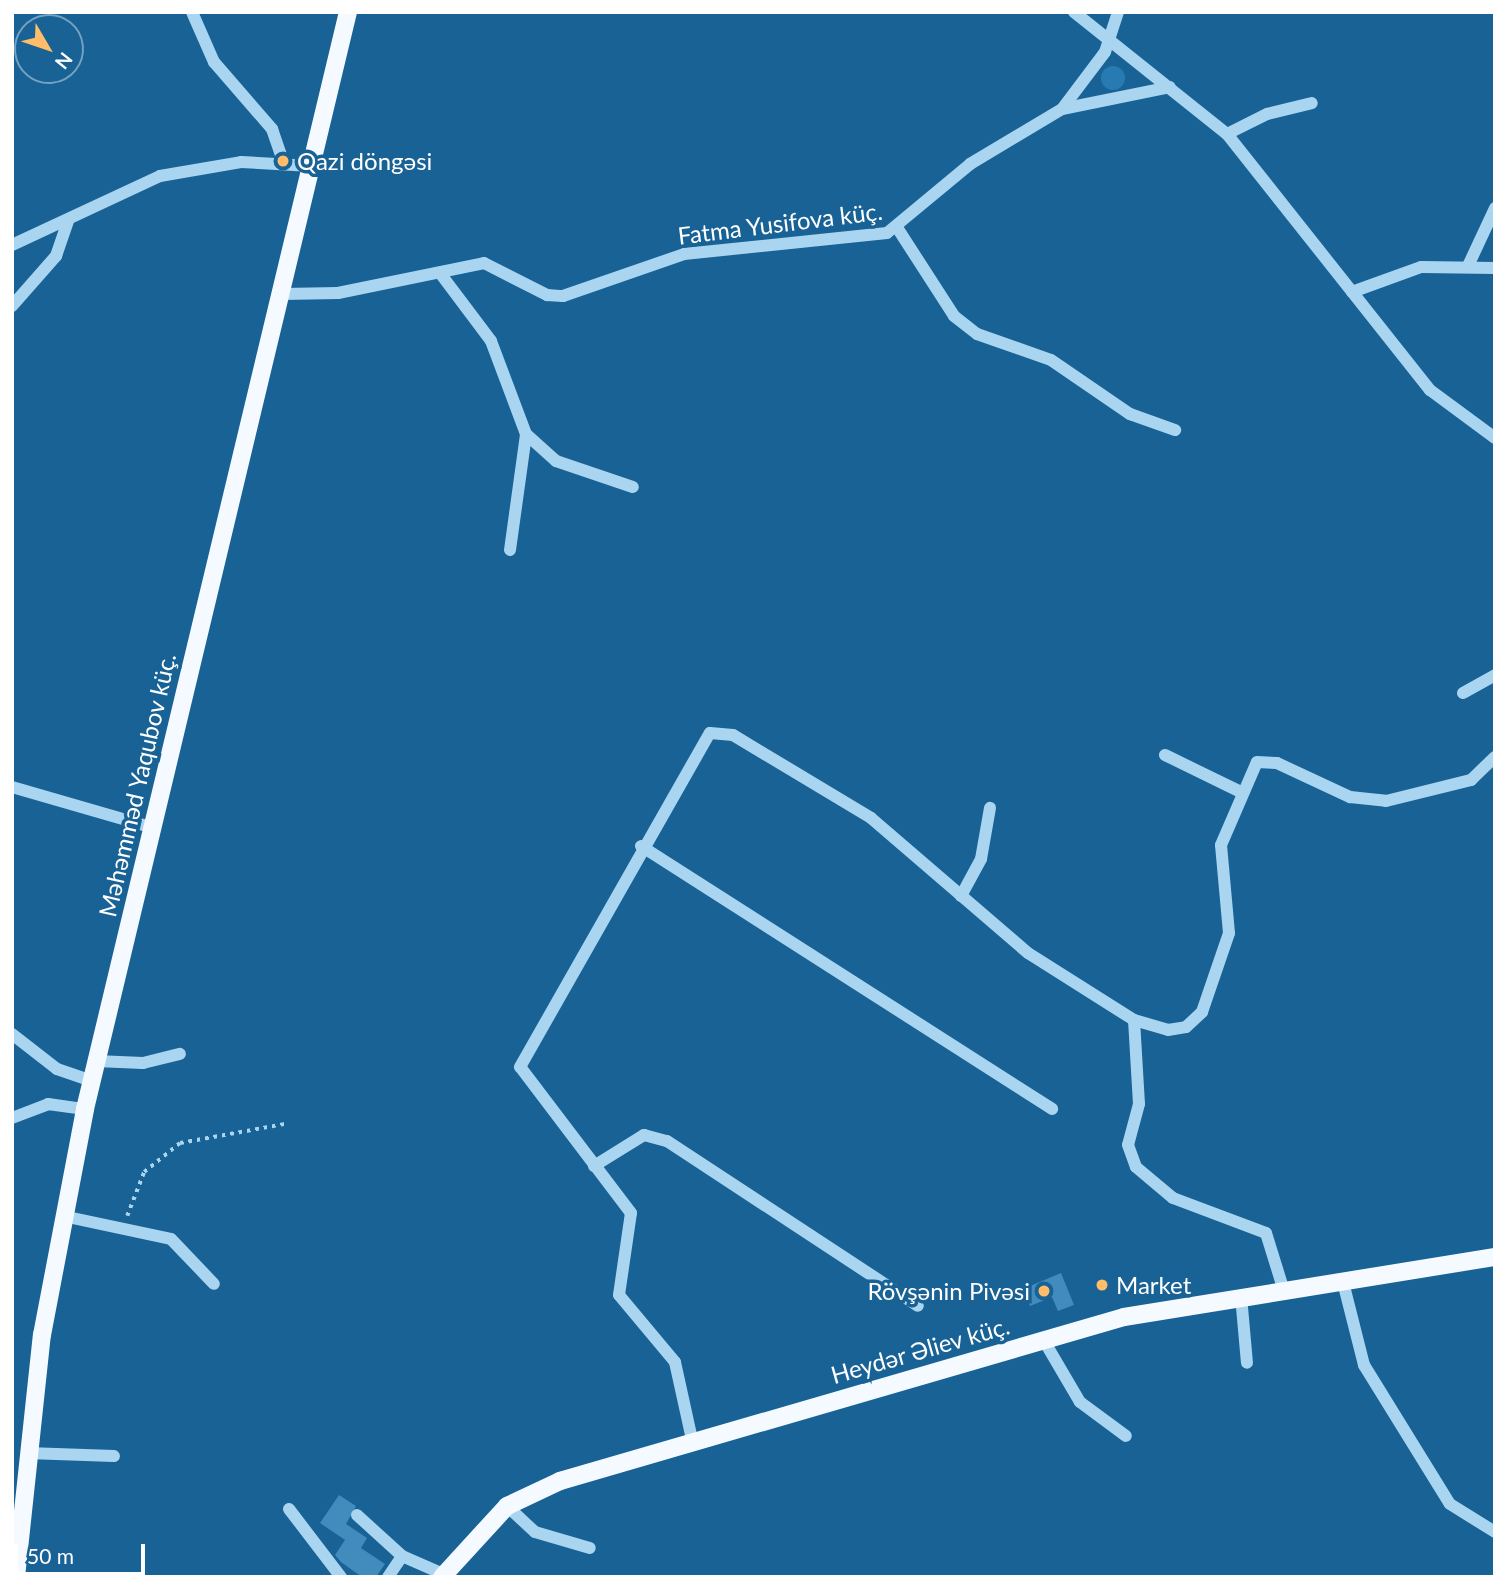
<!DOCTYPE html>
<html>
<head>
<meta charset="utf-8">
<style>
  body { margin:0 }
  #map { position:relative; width:1507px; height:1589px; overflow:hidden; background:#186296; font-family:Lato,sans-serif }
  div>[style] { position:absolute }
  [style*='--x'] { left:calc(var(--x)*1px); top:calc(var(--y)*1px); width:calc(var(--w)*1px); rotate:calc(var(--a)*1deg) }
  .green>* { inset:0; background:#287bb2 }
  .round { border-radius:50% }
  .building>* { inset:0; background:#418bbd }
  .path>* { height:3.5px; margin-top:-1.75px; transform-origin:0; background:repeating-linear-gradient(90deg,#aad5f1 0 3.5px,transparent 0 8.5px) }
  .minor>* { height:12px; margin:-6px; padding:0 6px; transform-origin:6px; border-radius:6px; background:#aad5f1 }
  .major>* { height:18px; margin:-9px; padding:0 9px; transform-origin:9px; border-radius:9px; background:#f4faff }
  .dots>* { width:19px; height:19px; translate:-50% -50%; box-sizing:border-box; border:4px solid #186296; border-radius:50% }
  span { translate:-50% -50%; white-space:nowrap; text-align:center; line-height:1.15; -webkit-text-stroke:7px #186296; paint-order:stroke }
  .poi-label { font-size:24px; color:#fff }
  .left { translate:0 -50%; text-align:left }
  .right { translate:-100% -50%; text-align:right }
  .street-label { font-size:24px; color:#fff }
  .frame { position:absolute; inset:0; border:14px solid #fff; pointer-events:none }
  .north { position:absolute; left:14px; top:14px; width:70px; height:70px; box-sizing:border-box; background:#186296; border:2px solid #74a1c0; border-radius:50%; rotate:129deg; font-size:19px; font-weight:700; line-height:28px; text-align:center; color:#fff }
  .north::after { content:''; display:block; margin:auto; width:24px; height:32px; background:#ffbd6a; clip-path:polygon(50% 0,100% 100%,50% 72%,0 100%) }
  .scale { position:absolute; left:14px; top:1544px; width:131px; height:32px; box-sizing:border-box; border:4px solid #fff; border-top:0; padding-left:9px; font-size:21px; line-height:24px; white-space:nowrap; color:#fff; -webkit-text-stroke:5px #186296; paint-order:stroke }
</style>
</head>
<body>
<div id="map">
  <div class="green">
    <div class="round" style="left:1101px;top:66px;width:24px;height:24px"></div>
  </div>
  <div class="building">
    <div style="clip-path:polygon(1061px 1273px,1074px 1305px,1058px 1311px,1052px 1297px,1030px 1306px,1023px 1289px)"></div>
    <div style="clip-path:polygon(339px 1495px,356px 1506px,346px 1524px,367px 1538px,361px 1548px,385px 1564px,376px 1577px,362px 1577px,341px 1562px,335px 1555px,345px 1540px,320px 1523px)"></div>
  </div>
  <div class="path">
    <div style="--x:127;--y:1216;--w:47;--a:-68.9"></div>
    <div style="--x:144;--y:1172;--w:46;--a:-38.9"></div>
    <div style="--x:180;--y:1143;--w:107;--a:-10.3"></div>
  </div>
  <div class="minor">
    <div style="--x:192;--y:12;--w:55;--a:66.3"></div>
    <div style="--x:214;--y:62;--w:89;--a:49.1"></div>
    <div style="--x:272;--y:129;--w:34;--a:71"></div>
    <div style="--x:1074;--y:12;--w:196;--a:38.6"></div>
    <div style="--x:1227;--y:134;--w:327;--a:51.6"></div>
    <div style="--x:1430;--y:390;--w:81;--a:36.4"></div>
    <div style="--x:1062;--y:109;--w:110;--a:-11.5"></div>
    <div style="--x:1227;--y:134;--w:45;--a:-26.6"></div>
    <div style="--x:1267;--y:114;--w:46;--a:-13.7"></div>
    <div style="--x:898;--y:229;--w:103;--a:57.2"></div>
    <div style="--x:954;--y:316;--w:29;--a:38"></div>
    <div style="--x:977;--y:334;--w:78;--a:19.4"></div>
    <div style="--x:1051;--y:360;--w:96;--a:34.4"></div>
    <div style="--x:1130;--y:414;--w:48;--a:19.6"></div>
    <div style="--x:12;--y:245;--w:163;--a:-25"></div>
    <div style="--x:160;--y:176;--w:82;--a:-9.8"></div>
    <div style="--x:241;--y:162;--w:70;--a:3.3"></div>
    <div style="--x:1468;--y:266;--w:64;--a:-65"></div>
    <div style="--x:440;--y:273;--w:85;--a:53.1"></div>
    <div style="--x:491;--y:341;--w:99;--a:69.4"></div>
    <div style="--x:526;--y:434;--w:40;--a:42"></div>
    <div style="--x:556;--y:461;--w:81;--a:18.7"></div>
    <div style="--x:1352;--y:292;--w:73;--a:-19.9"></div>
    <div style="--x:1421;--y:267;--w:74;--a:0.8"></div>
    <div style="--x:283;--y:294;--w:55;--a:-1"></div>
    <div style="--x:338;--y:293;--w:149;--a:-11.6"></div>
    <div style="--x:484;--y:263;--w:71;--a:26.9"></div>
    <div style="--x:547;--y:295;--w:16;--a:4"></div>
    <div style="--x:563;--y:296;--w:128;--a:-19.1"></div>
    <div style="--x:684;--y:254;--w:204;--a:-5.9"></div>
    <div style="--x:887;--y:233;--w:108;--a:-39.7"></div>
    <div style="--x:970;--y:164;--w:107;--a:-30.9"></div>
    <div style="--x:1062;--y:109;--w:71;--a:-53"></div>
    <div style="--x:1105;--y:52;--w:42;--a:-72"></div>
    <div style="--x:12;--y:306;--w:67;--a:-48.7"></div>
    <div style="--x:56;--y:256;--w:37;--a:-71"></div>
    <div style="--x:510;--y:550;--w:117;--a:-82.1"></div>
    <div style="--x:1463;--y:693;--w:37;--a:-29"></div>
    <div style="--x:1165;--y:755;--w:85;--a:26"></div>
    <div style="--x:12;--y:787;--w:145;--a:16.1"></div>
    <div style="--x:641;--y:846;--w:488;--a:32.6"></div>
    <div style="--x:961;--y:896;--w:42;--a:-61.6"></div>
    <div style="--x:981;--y:859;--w:52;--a:-80"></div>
    <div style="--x:1134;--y:1020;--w:84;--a:86.6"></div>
    <div style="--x:1139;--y:1104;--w:42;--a:105"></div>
    <div style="--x:1128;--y:1145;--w:23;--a:70"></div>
    <div style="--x:1136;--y:1167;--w:48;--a:40"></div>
    <div style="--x:1173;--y:1198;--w:99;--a:20.6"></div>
    <div style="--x:1266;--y:1233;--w:61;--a:72.8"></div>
    <div style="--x:12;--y:1034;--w:57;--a:37.9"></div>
    <div style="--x:57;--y:1069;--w:37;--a:19"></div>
    <div style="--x:96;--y:1061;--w:47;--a:2.4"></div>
    <div style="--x:143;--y:1063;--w:38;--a:-14"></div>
    <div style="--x:12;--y:1118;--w:39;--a:-21"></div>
    <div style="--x:48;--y:1104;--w:37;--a:8"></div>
    <div style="--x:594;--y:1166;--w:59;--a:-31.8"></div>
    <div style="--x:644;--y:1135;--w:24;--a:15"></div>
    <div style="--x:667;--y:1141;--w:300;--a:33.3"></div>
    <div style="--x:63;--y:1216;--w:110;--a:12"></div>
    <div style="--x:171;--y:1239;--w:62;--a:46.3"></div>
    <div style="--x:1343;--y:1282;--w:86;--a:75.8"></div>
    <div style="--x:1364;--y:1365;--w:163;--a:58.3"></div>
    <div style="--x:1450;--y:1504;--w:53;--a:31.9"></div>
    <div style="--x:1241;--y:1296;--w:67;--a:84.9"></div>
    <div style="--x:1043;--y:1339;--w:73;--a:59.6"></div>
    <div style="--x:1080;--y:1402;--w:57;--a:36.5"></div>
    <div style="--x:693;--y:1444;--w:84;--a:-102.4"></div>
    <div style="--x:675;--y:1362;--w:87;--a:-129.9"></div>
    <div style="--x:619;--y:1295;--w:83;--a:-81.7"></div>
    <div style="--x:631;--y:1213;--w:183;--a:-127.2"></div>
    <div style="--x:520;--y:1067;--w:384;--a:-60.4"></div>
    <div style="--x:710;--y:733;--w:23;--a:5"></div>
    <div style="--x:733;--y:735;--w:161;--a:31"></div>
    <div style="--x:871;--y:818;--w:207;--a:40.7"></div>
    <div style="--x:1028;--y:953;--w:125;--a:32.3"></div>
    <div style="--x:1134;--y:1020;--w:35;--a:16"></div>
    <div style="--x:1168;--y:1030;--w:18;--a:-9"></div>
    <div style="--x:1186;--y:1027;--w:22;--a:-43"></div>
    <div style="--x:1202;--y:1012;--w:83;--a:-71.1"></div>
    <div style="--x:1229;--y:933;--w:88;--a:-95.2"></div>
    <div style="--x:1221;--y:845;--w:90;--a:-66.6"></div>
    <div style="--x:1257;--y:762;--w:20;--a:3"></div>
    <div style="--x:1277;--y:763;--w:81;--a:25"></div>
    <div style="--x:1350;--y:797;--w:36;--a:6"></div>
    <div style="--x:1386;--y:801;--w:88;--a:-13.9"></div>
    <div style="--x:1471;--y:780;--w:33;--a:-44"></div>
    <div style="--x:27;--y:1453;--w:87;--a:2"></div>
    <div style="--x:507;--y:1506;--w:38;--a:43"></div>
    <div style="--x:535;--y:1532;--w:57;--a:16.2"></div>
    <div style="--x:289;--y:1509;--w:86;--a:52.6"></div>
    <div style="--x:357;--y:1515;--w:61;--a:42.3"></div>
    <div style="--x:388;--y:1577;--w:25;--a:-56"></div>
    <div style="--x:402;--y:1556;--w:45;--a:23.7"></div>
  </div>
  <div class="major">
    <div style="--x:16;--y:1577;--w:243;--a:-83.9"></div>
    <div style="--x:42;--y:1335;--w:230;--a:-79.2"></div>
    <div style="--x:85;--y:1109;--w:1128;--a:-76.52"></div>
    <div style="--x:442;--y:1577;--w:96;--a:-47.5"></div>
    <div style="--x:507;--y:1506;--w:59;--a:-25.3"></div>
    <div style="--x:560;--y:1481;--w:587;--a:-16.21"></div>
    <div style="--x:1124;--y:1317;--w:376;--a:-9.2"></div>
  </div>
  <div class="dots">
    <div style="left:283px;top:161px;background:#ffbd6a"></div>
    <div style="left:1102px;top:1285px;background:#ffbd6a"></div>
    <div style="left:1044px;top:1291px;background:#ffbd6a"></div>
  </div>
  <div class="poi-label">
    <span class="left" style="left:297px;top:161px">Qazi döngəsi</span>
    <span class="left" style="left:1116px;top:1285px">Market</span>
    <span class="right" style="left:1030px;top:1291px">Rövşənin Pivəsi</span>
  </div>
  <div class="street-label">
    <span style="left:780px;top:223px;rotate:-7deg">Fatma Yusifova küç.</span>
    <span style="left:137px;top:785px;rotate:-77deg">Məhəmməd Yaqubov küç.</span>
    <span style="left:920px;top:1350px;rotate:-16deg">Heydər Əliev küç.</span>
  </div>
  <div class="frame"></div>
  <div class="north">N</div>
  <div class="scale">50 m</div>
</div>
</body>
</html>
